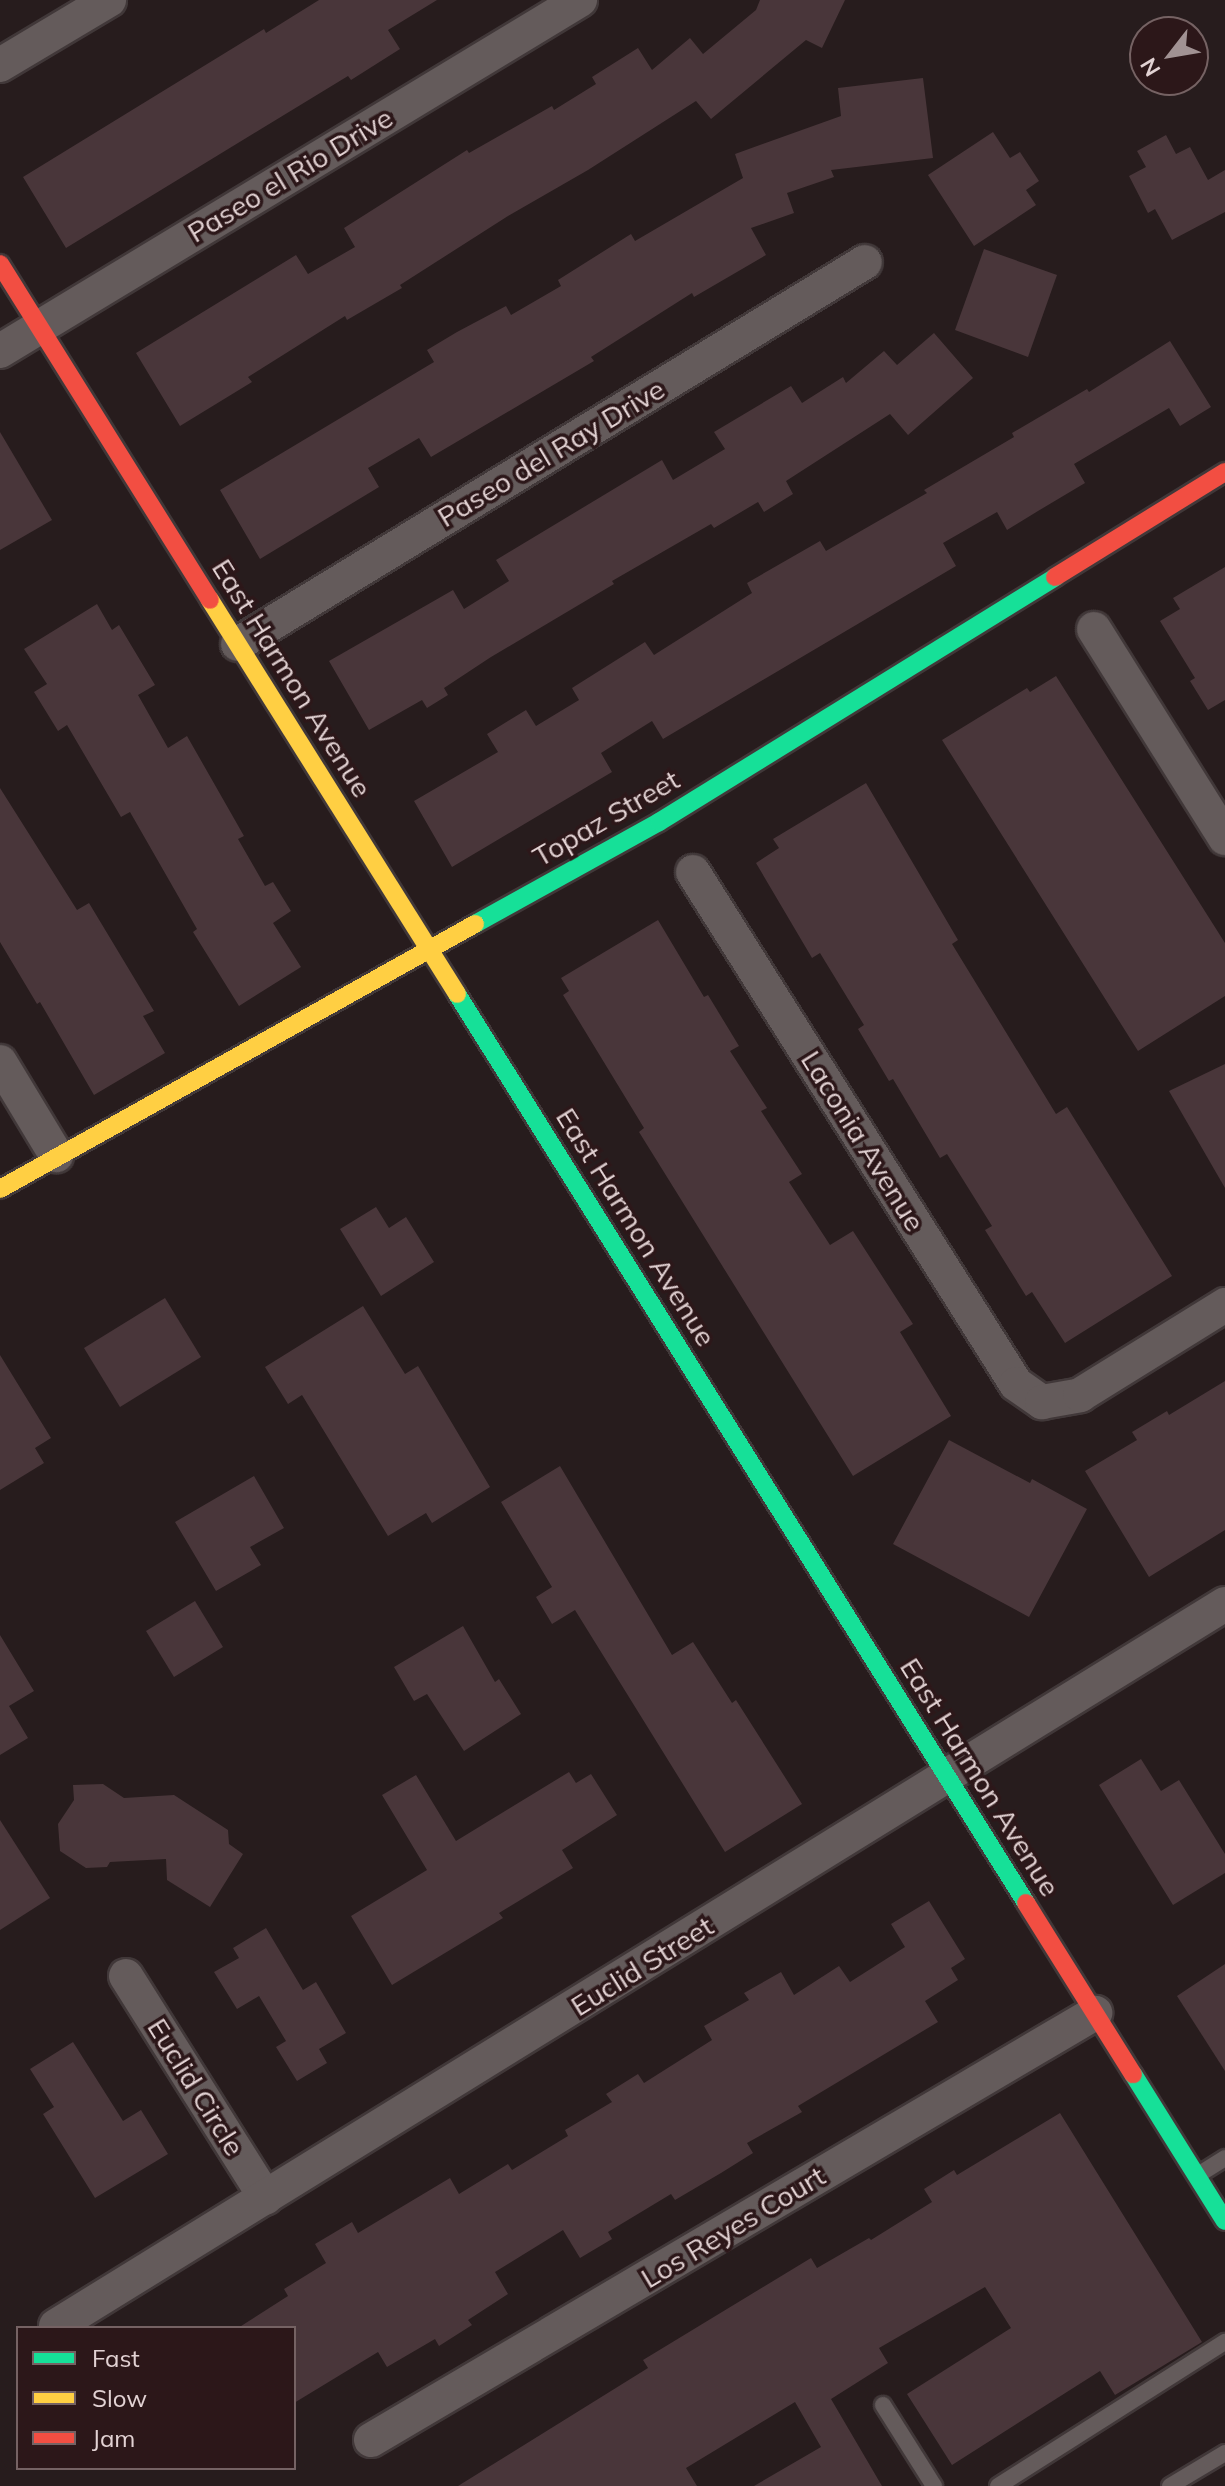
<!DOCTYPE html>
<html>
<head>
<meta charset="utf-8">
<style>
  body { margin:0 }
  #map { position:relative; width:1225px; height:2486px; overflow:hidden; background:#271c1d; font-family:Mulish,sans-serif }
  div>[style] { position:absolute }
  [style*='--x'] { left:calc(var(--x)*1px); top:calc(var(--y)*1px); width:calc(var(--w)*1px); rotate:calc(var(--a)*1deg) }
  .building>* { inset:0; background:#49363a }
  .roads { filter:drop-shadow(2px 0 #413839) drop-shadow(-2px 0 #413839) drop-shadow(0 2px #413839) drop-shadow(0 -2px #413839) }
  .lane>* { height:16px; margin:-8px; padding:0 8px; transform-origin:8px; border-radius:8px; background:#645b5b }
  .street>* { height:34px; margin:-17px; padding:0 17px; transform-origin:17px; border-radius:17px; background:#645b5b }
  .fast>* { height:18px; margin:-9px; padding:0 9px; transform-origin:9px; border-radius:9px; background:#16e098 }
  .slow>* { height:18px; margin:-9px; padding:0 9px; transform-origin:9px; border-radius:9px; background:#ffcf43 }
  .jam>* { height:18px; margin:-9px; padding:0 9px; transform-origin:9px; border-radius:9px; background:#f24e42 }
  span { translate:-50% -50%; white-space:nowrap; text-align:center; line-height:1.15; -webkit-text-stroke:7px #2c1719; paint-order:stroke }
  .street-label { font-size:28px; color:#e2d2d3 }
  .legend { position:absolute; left:16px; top:2326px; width:280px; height:144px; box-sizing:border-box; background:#2c1719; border:2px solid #756263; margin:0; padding:10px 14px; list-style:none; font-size:24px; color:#e2d2d3 }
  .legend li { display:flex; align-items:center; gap:16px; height:40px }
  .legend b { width:40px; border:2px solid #756263 }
  .north { position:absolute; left:1129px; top:16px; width:80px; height:80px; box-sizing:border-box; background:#2c1719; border:2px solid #756263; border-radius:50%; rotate:239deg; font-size:22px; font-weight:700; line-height:32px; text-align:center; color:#e2d2d3 }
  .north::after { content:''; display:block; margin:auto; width:28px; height:36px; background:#a19293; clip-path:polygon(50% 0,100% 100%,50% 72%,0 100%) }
</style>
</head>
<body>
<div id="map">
  <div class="building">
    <div style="clip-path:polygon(319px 0,437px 0,388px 30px,400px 49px,351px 80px,348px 76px,66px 248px,23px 177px,264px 29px,266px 33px)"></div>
    <div style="clip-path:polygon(760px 0,845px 0,822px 48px,806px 40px,711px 119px,696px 101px,588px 170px,508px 216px,400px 285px,402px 288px,347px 320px,345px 316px,248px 377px,252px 382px,180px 426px,136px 353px,296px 255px,308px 274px,355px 247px,344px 228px,467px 150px,469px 153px,552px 106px,554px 110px,596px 84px,592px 77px,638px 48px,652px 70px,690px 38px,703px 54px,756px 10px)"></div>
    <div style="clip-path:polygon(923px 78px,933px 158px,831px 170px,834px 177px,787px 193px,794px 213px,751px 228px,766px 255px,694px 297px,692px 293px,591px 357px,594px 361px,431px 457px,419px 438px,368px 468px,379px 487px,260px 559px,220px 490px,434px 362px,427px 350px,457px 332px,506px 306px,511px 315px,561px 286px,558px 280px,631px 234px,635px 241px,743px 178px,735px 154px,841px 116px,838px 88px)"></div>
    <div style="clip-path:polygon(993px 132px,1010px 158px,1020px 152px,1039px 181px,1026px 190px,1036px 205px,974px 246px,928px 175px)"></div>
    <div style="clip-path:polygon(1166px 135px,1176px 154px,1190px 147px,1208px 180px,1225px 170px,1225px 212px,1172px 240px,1155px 209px,1148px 213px,1129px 176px,1146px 167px,1137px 151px)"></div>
    <div style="clip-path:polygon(984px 249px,1057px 275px,1028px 357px,955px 330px)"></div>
    <div style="clip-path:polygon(934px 333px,973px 378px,908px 435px,890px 414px,786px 481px,793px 494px,764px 512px,758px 502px,714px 528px,711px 524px,612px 581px,614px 584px,491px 657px,444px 688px,448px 695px,427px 708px,422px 700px,369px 730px,329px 661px,453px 590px,464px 609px,509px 581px,496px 560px,662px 460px,673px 480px,725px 449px,714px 432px,791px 386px,802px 403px,843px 377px,846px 383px,884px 351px,897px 365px)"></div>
    <div style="clip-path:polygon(1170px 341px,1211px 407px,1180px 426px,1169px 408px,1074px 464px,1085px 483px,1038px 511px,1007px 530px,997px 512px,943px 543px,956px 566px,663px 739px,652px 721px,601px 753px,612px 772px,452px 867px,414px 801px,498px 752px,487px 734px,526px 710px,536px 726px,579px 700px,572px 688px,645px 642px,654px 655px,752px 593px,747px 583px,820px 541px,826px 551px,927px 493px,924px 490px,1014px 437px,1012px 433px,1087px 389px,1089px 392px)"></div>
    <div style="clip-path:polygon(0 432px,52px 520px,0 550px)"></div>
    <div style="clip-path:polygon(1225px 567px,1225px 700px,1208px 710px,1190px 681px,1195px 678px,1160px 621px,1180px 609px,1173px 598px)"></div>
    <div style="clip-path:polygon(97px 604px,112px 630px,119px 625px,155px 685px,138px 695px,168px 748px,187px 736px,244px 836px,238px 839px,265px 886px,273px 882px,291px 911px,273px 923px,301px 967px,239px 1006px,193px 932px,197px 929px,130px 812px,121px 817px,67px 725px,58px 731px,34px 692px,47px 684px,24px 649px)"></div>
    <div style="clip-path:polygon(1056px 676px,1225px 943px,1225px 996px,1138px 1051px,942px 740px,1027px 688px,1030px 692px)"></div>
    <div style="clip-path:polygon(866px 783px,958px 940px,952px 944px,1056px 1114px,1067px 1107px,1172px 1276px,1065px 1343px,1032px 1292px,1026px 1296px,985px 1230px,992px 1226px,947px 1154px,940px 1158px,893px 1079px,889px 1081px,858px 1029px,864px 1025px,820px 953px,812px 958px,756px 863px,779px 848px,773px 839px)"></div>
    <div style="clip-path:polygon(0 788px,77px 910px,89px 903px,154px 1011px,143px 1016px,165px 1053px,94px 1095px,40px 1002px,37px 1004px,0 942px)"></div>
    <div style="clip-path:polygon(658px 920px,704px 997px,708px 995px,739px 1046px,730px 1051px,767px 1108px,761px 1111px,802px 1174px,789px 1182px,830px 1245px,853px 1231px,913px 1324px,900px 1332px,951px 1416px,853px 1476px,639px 1132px,644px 1128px,563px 995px,569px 991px,561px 978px)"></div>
    <div style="clip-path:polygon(1225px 1064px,1225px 1188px,1169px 1091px)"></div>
    <div style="clip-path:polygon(376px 1207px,389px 1228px,406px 1217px,434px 1262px,381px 1296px,340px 1229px)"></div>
    <div style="clip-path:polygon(165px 1298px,201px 1357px,120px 1407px,84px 1348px)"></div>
    <div style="clip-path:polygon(363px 1306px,405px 1374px,418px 1366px,490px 1487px,432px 1523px,426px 1513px,388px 1536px,302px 1395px,288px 1404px,265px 1367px)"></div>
    <div style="clip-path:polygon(0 1355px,51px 1438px,35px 1448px,44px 1463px,0 1490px)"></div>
    <div style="clip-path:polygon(1225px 1381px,1225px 1530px,1149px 1577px,1085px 1471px,1137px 1440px,1132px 1432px,1167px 1411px,1169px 1415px)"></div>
    <div style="clip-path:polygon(949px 1440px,1030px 1483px,1032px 1479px,1087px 1509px,1029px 1617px,893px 1544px)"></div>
    <div style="clip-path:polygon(560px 1466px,672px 1655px,693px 1642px,732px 1703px,736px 1700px,802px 1804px,725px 1852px,575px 1610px,552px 1624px,536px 1597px,552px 1587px,501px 1502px)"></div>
    <div style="clip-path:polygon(254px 1476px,284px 1528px,250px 1547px,261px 1565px,216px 1591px,175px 1522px)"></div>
    <div style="clip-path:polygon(195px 1601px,223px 1647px,174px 1677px,146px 1631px)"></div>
    <div style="clip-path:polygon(463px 1626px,495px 1682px,499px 1679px,521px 1714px,464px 1751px,427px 1694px,414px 1701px,394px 1667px)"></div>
    <div style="clip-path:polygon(0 1635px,34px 1691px,9px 1706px,28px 1738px,0 1755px)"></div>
    <div style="clip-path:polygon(1141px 1759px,1161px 1791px,1179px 1780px,1225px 1854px,1225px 1873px,1173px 1905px,1099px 1785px)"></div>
    <div style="clip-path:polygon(569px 1772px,576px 1783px,591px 1774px,617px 1815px,562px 1850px,573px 1868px,499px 1913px,503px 1918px,392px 1985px,351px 1916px,427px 1870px,382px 1795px,416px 1775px,456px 1841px)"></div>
    <div style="clip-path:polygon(103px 1784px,124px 1798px,174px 1795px,228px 1830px,229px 1844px,243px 1854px,210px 1907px,167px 1880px,166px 1859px,110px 1862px,107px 1867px,86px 1868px,60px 1851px,58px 1824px,74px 1800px,73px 1785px)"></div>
    <div style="clip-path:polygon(0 1820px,50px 1898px,0 1930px)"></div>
    <div style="clip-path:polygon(929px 1901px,965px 1959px,951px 1968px,958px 1980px,925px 2001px,938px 2022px,798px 2106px,802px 2112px,747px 2143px,753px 2153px,721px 2173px,675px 2200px,671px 2194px,608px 2232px,612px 2239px,580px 2258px,563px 2230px,495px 2272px,508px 2294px,468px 2320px,472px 2325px,439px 2346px,435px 2339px,387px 2367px,378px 2352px,294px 2403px,294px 2328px,238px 2328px,288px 2296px,284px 2289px,326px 2263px,315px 2244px,352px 2222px,358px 2233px,450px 2178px,459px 2194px,508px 2164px,512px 2170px,568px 2136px,565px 2130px,612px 2102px,606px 2094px,638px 2074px,644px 2083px,712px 2040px,704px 2026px,749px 2000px,744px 1993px,781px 1972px,794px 1995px,839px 1966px,850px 1982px,905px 1947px,891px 1924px)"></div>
    <div style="clip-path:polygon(266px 1928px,303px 1990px,316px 1982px,346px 2033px,319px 2049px,327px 2063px,297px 2081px,276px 2047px,286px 2041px,259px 1996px,237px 2009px,214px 1972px,239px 1958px,233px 1948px)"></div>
    <div style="clip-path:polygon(1225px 1964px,1225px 2071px,1177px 1996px)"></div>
    <div style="clip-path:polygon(73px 2042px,123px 2121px,141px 2110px,168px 2154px,95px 2198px,43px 2114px,54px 2107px,30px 2069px)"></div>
    <div style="clip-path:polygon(1060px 2113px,1202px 2342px,1115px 2395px,1100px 2371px,952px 2465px,907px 2394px,1011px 2328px,985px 2287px,879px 2348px,888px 2363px,831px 2399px,882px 2486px,754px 2486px,821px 2447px,795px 2402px,686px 2468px,697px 2486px,458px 2486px,648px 2368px,643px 2360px,811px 2258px,817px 2268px,869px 2238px,871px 2240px,932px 2202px,924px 2189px,954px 2170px,957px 2175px)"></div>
  </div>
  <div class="roads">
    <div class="lane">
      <div style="--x:1198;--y:2175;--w:32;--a:-32"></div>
      <div style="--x:883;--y:2405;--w:96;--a:57.8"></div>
      <div style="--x:998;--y:2486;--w:269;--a:-32.4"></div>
      <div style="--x:1170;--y:2486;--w:64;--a:-31"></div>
    </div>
    <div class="street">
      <div style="--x:0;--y:65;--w:127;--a:-30.8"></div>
      <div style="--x:0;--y:351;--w:678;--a:-31.18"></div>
      <div style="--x:1094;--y:629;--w:247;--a:57.9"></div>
      <div style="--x:238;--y:644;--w:734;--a:-31.35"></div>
      <div style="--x:693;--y:872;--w:605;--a:57.75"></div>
      <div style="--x:1016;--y:1384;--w:32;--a:35"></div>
      <div style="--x:1042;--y:1402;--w:39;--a:-10"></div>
      <div style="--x:1080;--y:1395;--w:171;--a:-31.8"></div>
      <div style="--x:0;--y:1062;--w:109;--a:58.9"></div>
      <div style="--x:126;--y:1976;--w:262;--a:57.8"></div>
      <div style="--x:56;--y:2326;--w:1374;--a:-31.7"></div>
      <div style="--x:371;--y:2440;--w:841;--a:-30.53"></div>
    </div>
    <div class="fast">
      <div style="--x:475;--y:924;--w:210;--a:-29"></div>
      <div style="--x:659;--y:822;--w:466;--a:-31.7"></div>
      <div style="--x:457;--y:994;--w:1072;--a:57.95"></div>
      <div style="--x:1133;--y:2074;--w:173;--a:58"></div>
    </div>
    <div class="slow">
      <div style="--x:210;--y:600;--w:465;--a:57.9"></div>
      <div style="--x:0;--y:1189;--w:544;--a:-29.16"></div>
    </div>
    <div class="jam">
      <div style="--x:0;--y:264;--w:396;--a:58"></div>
      <div style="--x:1055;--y:577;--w:200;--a:-31.7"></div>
      <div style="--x:1026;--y:1903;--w:202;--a:58"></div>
    </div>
  </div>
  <div class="street-label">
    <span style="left:290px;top:175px;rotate:-31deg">Paseo el Rio Drive</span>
    <span style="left:551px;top:453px;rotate:-31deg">Paseo del Ray Drive</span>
    <span style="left:292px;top:678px;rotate:58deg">East Harmon Avenue</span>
    <span style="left:606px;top:818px;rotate:-30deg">Topaz Street</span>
    <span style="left:863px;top:1141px;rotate:58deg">Laconia Avenue</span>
    <span style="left:636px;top:1227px;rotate:58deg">East Harmon Avenue</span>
    <span style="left:980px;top:1777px;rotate:58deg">East Harmon Avenue</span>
    <span style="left:642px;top:1966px;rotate:-32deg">Euclid Street</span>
    <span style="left:196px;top:2087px;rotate:58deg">Euclid Circle</span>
    <span style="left:733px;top:2227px;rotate:-31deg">Los Reyes Court</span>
  </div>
  <ul class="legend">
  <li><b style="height:10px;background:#16e098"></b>Fast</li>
  <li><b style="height:10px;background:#ffcf43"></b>Slow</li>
  <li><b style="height:10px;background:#f24e42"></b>Jam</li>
  </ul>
  <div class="north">N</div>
</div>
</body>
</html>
